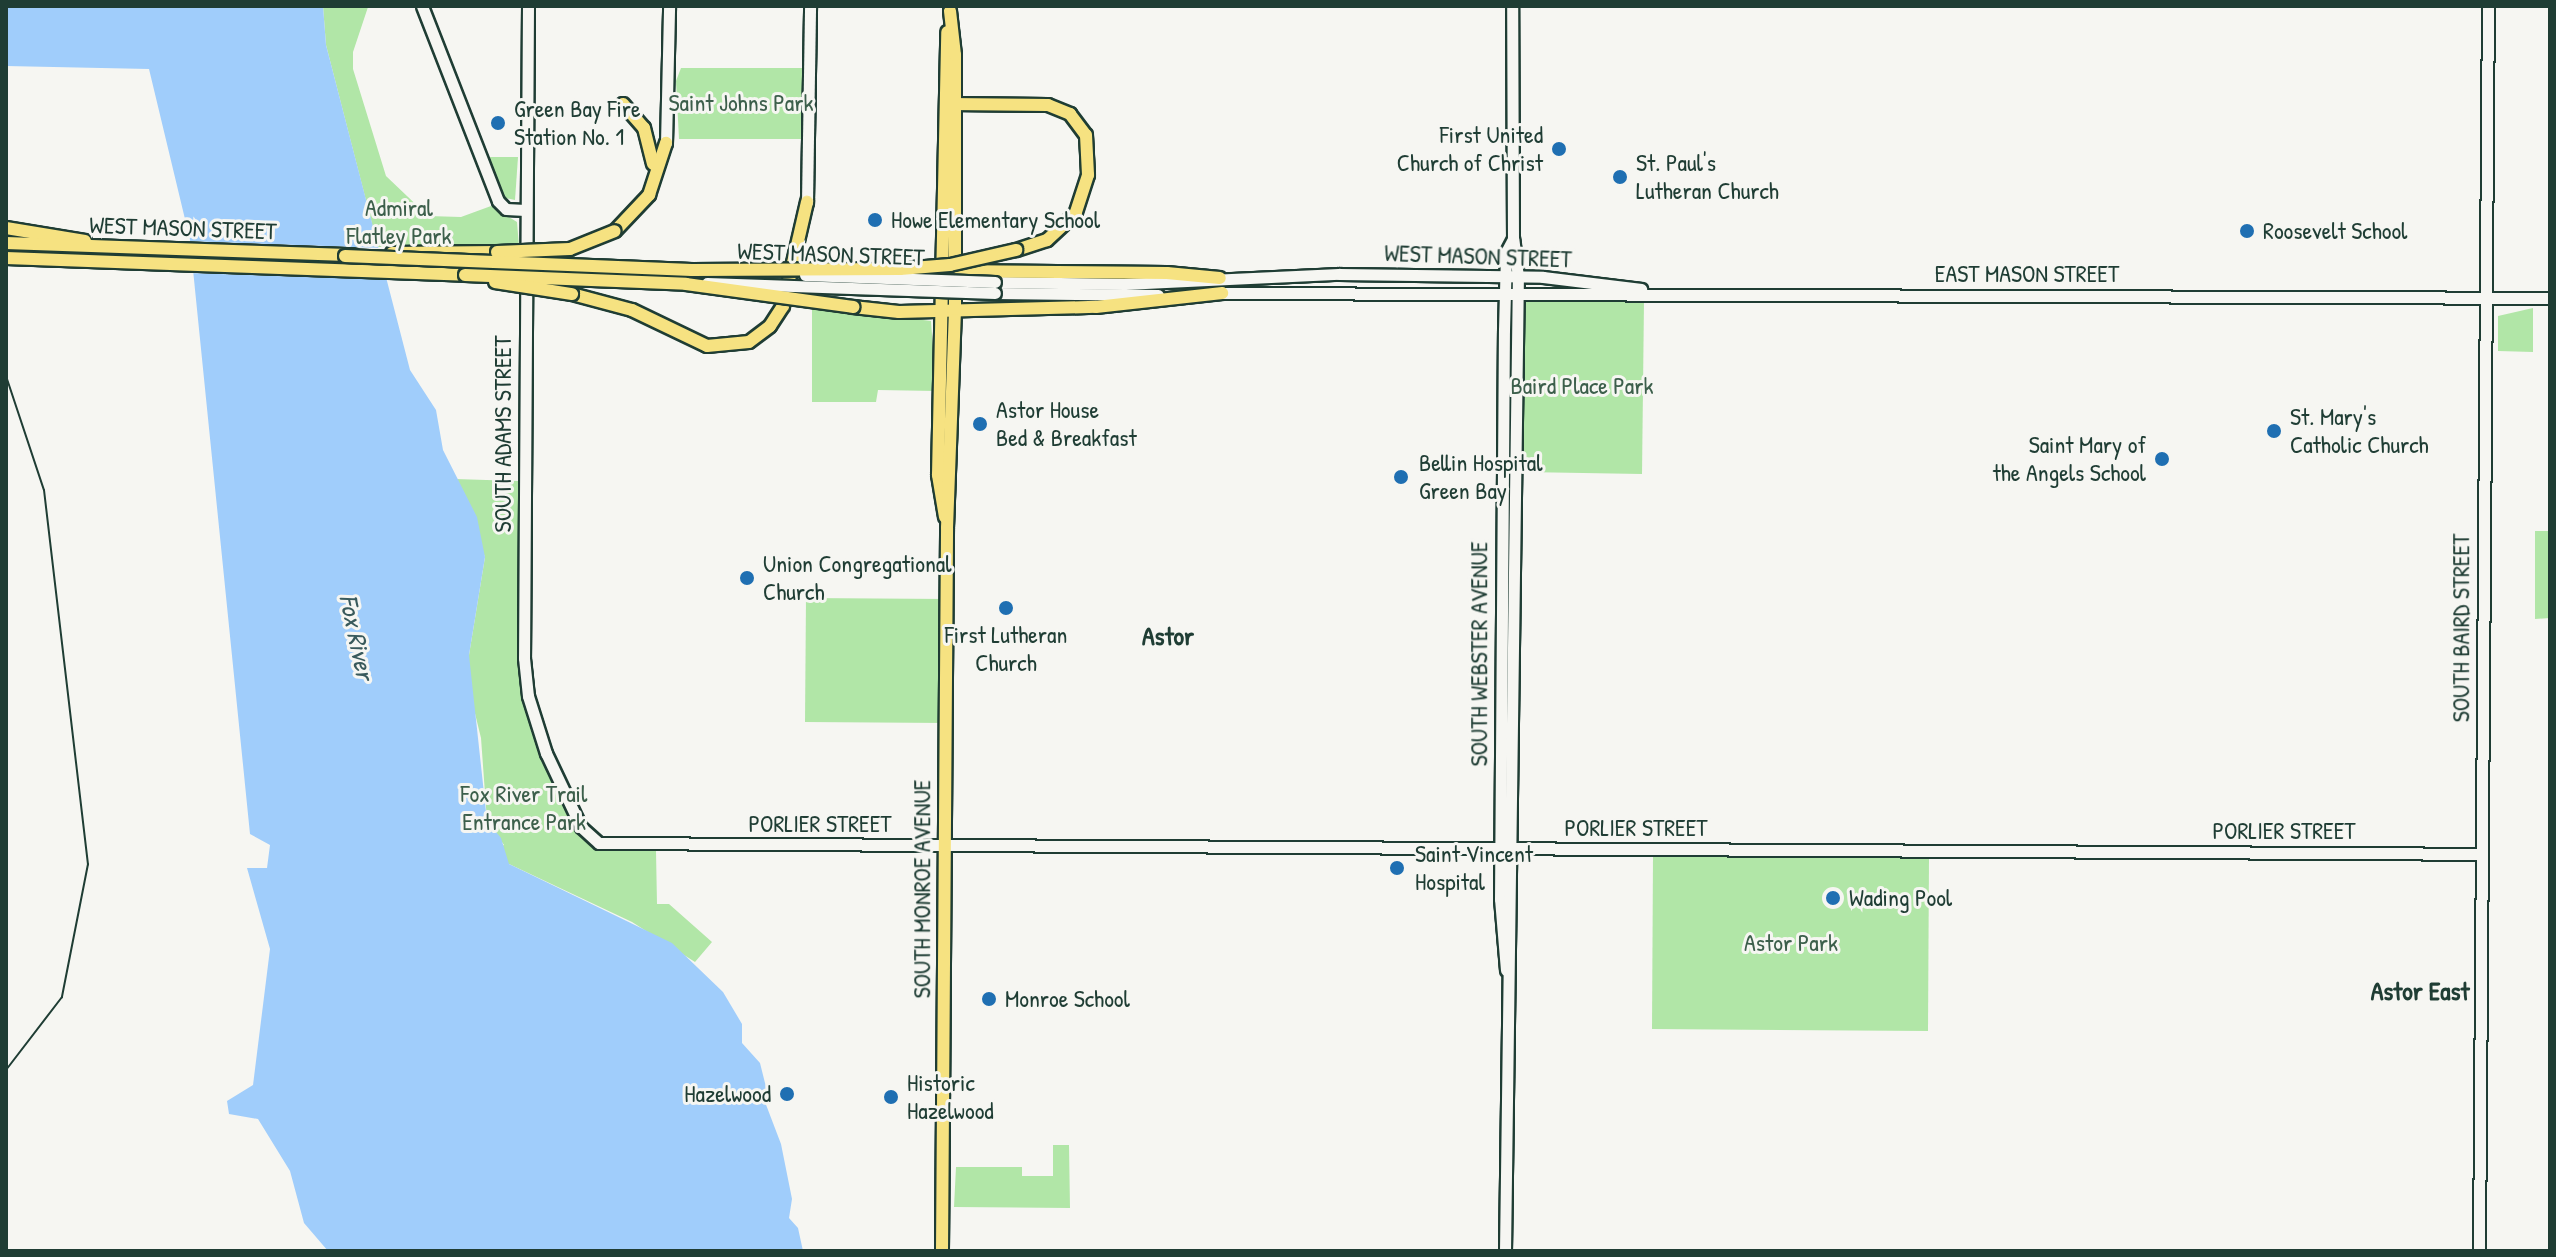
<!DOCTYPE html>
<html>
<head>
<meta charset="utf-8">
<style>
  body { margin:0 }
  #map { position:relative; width:2556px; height:1257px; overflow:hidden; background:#f6f6f2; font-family:"Patrick Hand",sans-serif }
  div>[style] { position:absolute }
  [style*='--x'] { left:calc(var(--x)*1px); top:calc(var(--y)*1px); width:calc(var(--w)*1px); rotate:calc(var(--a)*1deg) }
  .green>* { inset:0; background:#b1e6a7 }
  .water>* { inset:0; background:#a0cdfb }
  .round { border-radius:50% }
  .pier>* { inset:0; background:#f6f6f2 }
  .roads { filter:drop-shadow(2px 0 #1f3d34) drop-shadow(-2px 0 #1f3d34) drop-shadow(0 2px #1f3d34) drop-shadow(0 -2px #1f3d34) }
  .secondary>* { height:11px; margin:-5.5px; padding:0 5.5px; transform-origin:5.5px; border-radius:5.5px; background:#f6f6f2 }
  .primary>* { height:12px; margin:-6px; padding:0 6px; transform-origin:6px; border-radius:6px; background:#f6e281 }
  .rail>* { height:2px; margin:-1px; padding:0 1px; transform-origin:1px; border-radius:1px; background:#1f3d34 }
  .bridges { filter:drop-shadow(2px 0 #1f3d34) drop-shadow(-2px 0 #1f3d34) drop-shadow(0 2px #1f3d34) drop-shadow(0 -2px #1f3d34) }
  .secondary-bridge>* { height:11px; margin:-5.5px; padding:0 5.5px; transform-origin:5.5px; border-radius:5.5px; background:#f6f6f2 }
  .primary-bridge>* { height:12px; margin:-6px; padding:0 6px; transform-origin:6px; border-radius:6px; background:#f6e281 }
  .dots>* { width:22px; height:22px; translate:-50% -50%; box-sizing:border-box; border:4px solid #f6f6f2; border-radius:50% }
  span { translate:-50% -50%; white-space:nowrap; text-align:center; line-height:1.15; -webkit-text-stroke:6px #f6f6f2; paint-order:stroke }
  .park-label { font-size:24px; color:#3c5f4b }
  .poi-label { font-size:24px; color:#1f3d34 }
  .left { translate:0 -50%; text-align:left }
  .right { translate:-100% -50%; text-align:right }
  .street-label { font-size:24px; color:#1f3d34 }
  .neighbourhood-label { font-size:26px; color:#1f3d34; font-weight:700 }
  .water-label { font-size:26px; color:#395a5c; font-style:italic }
  .frame { position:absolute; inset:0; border:8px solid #1f3d34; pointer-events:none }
</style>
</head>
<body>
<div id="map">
  <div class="green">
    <div style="clip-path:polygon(323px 6px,368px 7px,353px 52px,353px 69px,386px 176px,428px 216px,461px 217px,491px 206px,517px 222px,519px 246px,378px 247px,326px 45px)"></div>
    <div style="clip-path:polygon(681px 68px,805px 68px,802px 139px,679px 139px,676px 81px)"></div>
    <div style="clip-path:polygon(489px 157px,518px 157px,515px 200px,505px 198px)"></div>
    <div style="clip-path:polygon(1522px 299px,1644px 301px,1642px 474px,1519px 472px)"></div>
    <div style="clip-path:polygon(812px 306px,931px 321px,936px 391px,878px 390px,876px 402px,812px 402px)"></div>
    <div style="clip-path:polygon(2533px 308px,2533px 352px,2498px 351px,2498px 316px)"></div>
    <div style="clip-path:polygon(455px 479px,519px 481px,519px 662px,531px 731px,582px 839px,602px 850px,656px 851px,657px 904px,669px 904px,712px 942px,695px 962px,632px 922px,509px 864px,465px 861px,504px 845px,487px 821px,481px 738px,469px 689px,469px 655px,485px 557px)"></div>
    <div style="clip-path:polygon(2535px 531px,2550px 531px,2550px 618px,2535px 619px)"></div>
    <div style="clip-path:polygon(806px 598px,947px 599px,946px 723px,805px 722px)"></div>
    <div style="clip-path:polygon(1653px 856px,1929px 858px,1928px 1031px,1652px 1029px)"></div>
    <div style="clip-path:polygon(1053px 1145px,1069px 1145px,1070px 1208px,954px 1207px,956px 1167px,1022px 1167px,1022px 1176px,1053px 1176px)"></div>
  </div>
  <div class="water">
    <div style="clip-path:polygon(6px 6px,323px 6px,326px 45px,410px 370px,436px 410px,443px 450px,477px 517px,485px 557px,469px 655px,487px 821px,501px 838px,509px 864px,672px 943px,723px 992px,742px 1024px,742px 1043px,760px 1063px,769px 1099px,765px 1102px,781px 1144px,792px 1199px,789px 1218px,798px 1228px,803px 1251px,328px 1251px,304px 1223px,290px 1171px,258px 1119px,229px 1114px,227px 1101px,253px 1085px,270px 949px,247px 868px,267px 868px,270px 845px,250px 834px,190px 240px,149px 69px,6px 66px)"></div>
    <div class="round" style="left:1824px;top:889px;width:18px;height:18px"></div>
  </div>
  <div class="pier">
    <div style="clip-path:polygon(186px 241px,383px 248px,392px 280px,190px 273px)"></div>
  </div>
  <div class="roads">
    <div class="secondary">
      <div style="--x:422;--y:6;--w:209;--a:68.7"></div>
      <div style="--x:498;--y:201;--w:11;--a:45"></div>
      <div style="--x:506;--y:209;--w:19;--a:3"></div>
      <div style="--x:528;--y:6;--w:652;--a:90.35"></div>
      <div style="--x:524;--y:658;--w:38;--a:84"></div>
      <div style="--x:528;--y:696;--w:60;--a:72.5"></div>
      <div style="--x:546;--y:753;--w:82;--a:64.7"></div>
      <div style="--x:581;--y:827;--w:24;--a:42"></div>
      <div style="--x:599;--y:843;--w:1883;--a:0.33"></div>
      <div style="--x:666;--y:143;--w:137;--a:-88.7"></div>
      <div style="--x:807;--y:202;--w:196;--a:-89.1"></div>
      <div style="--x:995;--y:282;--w:129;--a:0.9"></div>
      <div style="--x:1124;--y:284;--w:215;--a:-2.7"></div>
      <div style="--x:1339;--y:274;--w:204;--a:0.8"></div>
      <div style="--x:1543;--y:277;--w:99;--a:7"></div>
      <div style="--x:995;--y:293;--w:163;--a:0.7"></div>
      <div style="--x:1215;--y:293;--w:1335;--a:0.21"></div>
      <div style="--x:1506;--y:970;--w:71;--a:-94.8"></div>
      <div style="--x:1500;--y:899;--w:569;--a:-89.6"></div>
      <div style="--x:1504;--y:330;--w:78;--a:-88.5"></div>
      <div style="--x:1506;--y:252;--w:15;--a:-62"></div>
      <div style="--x:1505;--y:1251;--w:974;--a:-89.24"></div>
      <div style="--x:1518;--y:277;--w:38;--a:-97"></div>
      <div style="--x:1513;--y:239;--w:233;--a:-90.2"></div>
      <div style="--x:2479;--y:1251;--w:1245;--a:-89.59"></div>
    </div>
    <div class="primary">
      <div style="--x:623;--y:104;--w:32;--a:49"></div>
      <div style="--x:644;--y:128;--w:37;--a:76"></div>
      <div style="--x:950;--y:104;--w:98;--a:0.6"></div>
      <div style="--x:1048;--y:105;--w:24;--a:22"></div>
      <div style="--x:1070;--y:114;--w:26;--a:53"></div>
      <div style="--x:1086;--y:135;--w:40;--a:87.1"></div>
      <div style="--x:1088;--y:175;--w:40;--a:108"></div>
      <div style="--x:1076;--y:213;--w:40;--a:137"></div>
      <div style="--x:1047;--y:240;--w:33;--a:162"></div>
      <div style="--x:6;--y:228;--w:80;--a:9.3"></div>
      <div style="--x:615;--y:231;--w:50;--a:-46.6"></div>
      <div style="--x:649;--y:195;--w:55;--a:-71.9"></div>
      <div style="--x:6;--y:243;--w:348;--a:2"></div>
      <div style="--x:392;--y:253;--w:105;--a:-0.5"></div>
      <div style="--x:6;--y:258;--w:459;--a:2.1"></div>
      <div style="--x:948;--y:271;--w:219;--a:0.5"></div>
      <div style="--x:1167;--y:273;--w:53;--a:5.4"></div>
      <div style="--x:572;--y:294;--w:62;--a:14.9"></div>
      <div style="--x:632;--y:310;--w:83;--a:25.6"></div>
      <div style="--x:707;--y:346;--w:42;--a:-5.4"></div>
      <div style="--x:749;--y:342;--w:26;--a:-37"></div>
      <div style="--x:770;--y:326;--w:24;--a:-57"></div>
      <div style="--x:783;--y:306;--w:107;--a:-77"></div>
      <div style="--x:853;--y:307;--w:46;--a:6.2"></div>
      <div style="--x:899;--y:312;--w:197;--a:-1.5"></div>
      <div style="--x:1096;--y:307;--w:127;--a:-6.3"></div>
      <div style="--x:945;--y:517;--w:43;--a:-99.5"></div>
      <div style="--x:938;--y:475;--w:443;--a:-88.8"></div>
      <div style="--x:942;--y:1251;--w:723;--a:-89.6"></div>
      <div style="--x:947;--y:528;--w:219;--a:-87.9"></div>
      <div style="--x:955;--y:309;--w:254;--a:-90"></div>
      <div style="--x:955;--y:55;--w:44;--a:-96.5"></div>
    </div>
  </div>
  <div class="rail">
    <div style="--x:6;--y:376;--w:120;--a:71.6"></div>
    <div style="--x:44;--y:490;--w:377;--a:83.3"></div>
    <div style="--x:88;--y:864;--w:136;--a:101.1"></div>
    <div style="--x:62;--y:997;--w:92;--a:127.5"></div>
  </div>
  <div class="bridges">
    <div class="secondary-bridge">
      <div style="--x:805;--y:275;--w:190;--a:2.1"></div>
      <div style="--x:707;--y:283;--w:288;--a:2"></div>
    </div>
    <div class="primary-bridge">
      <div style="--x:497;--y:252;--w:73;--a:-2.4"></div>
      <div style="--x:570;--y:249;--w:48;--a:-21.8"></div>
      <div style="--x:345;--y:256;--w:347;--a:2.3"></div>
      <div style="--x:692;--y:270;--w:208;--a:-0.3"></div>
      <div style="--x:900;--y:269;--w:50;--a:-4.6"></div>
      <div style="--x:950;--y:265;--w:68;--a:-12.8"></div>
      <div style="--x:465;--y:275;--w:221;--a:2.3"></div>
      <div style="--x:686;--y:284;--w:169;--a:7.8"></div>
      <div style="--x:495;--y:282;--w:78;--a:8.9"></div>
    </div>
  </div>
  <div class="dots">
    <div style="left:498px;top:123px;background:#1f6fb2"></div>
    <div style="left:1559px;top:149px;background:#1f6fb2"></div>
    <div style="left:1620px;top:177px;background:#1f6fb2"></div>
    <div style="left:875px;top:220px;background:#1f6fb2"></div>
    <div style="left:2247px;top:231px;background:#1f6fb2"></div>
    <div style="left:980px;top:424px;background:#1f6fb2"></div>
    <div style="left:2274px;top:431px;background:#1f6fb2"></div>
    <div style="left:2162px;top:459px;background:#1f6fb2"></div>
    <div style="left:1401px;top:477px;background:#1f6fb2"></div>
    <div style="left:747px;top:578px;background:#1f6fb2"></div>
    <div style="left:1006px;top:608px;background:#1f6fb2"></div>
    <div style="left:1397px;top:868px;background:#1f6fb2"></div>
    <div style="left:1833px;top:898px;background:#1f6fb2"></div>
    <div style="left:989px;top:999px;background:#1f6fb2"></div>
    <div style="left:787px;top:1094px;background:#1f6fb2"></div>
    <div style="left:891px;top:1097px;background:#1f6fb2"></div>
  </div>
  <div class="park-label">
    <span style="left:741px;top:103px">Saint Johns Park</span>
    <span style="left:399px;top:222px">Admiral<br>Flatley Park</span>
    <span style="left:1582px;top:386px">Baird Place Park</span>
    <span style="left:524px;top:808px">Fox River Trail<br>Entrance Park</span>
    <span style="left:1791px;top:943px">Astor Park</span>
  </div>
  <div class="poi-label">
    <span class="left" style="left:514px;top:123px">Green Bay Fire<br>Station No. 1</span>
    <span class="right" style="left:1543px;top:149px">First United<br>Church of Christ</span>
    <span class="left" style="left:1636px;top:177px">St. Paul's<br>Lutheran Church</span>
    <span class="left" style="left:891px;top:220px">Howe Elementary School</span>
    <span class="left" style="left:2263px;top:231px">Roosevelt School</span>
    <span class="left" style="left:996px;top:424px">Astor House<br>Bed &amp; Breakfast</span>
    <span class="left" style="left:2290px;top:431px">St. Mary's<br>Catholic Church</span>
    <span class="right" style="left:2146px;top:459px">Saint Mary of<br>the Angels School</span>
    <span class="left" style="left:1419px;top:477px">Bellin Hospital<br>Green Bay</span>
    <span class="left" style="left:763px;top:578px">Union Congregational<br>Church</span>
    <span style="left:1006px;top:649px">First Lutheran<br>Church</span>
    <span class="left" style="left:1415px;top:868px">Saint Vincent<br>Hospital</span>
    <span class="left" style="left:1849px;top:898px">Wading Pool</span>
    <span class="left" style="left:1005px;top:999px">Monroe School</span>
    <span class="left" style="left:907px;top:1097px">Historic<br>Hazelwood</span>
    <span class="right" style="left:771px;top:1094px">Hazelwood</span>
  </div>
  <div class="street-label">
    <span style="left:183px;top:228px;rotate:2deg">WEST MASON STREET</span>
    <span style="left:831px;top:254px;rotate:2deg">WEST MASON STREET</span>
    <span style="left:1478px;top:256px;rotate:2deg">WEST MASON STREET</span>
    <span style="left:2027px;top:274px">EAST MASON STREET</span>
    <span style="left:503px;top:434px;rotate:-90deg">SOUTH ADAMS STREET</span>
    <span style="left:2461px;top:628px;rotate:-90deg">SOUTH BAIRD STREET</span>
    <span style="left:1479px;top:654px;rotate:-90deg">SOUTH WEBSTER AVENUE</span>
    <span style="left:820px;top:824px">PORLIER STREET</span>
    <span style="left:1636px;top:828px">PORLIER STREET</span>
    <span style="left:2284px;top:831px">PORLIER STREET</span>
    <span style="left:922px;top:889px;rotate:-90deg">SOUTH MONROE AVENUE</span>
  </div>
  <div class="neighbourhood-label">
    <span style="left:1168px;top:636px">Astor</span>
    <span style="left:2420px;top:991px">Astor East</span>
  </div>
  <div class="water-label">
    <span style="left:357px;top:637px;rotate:78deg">Fox River</span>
  </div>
  <div class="frame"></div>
</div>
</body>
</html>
